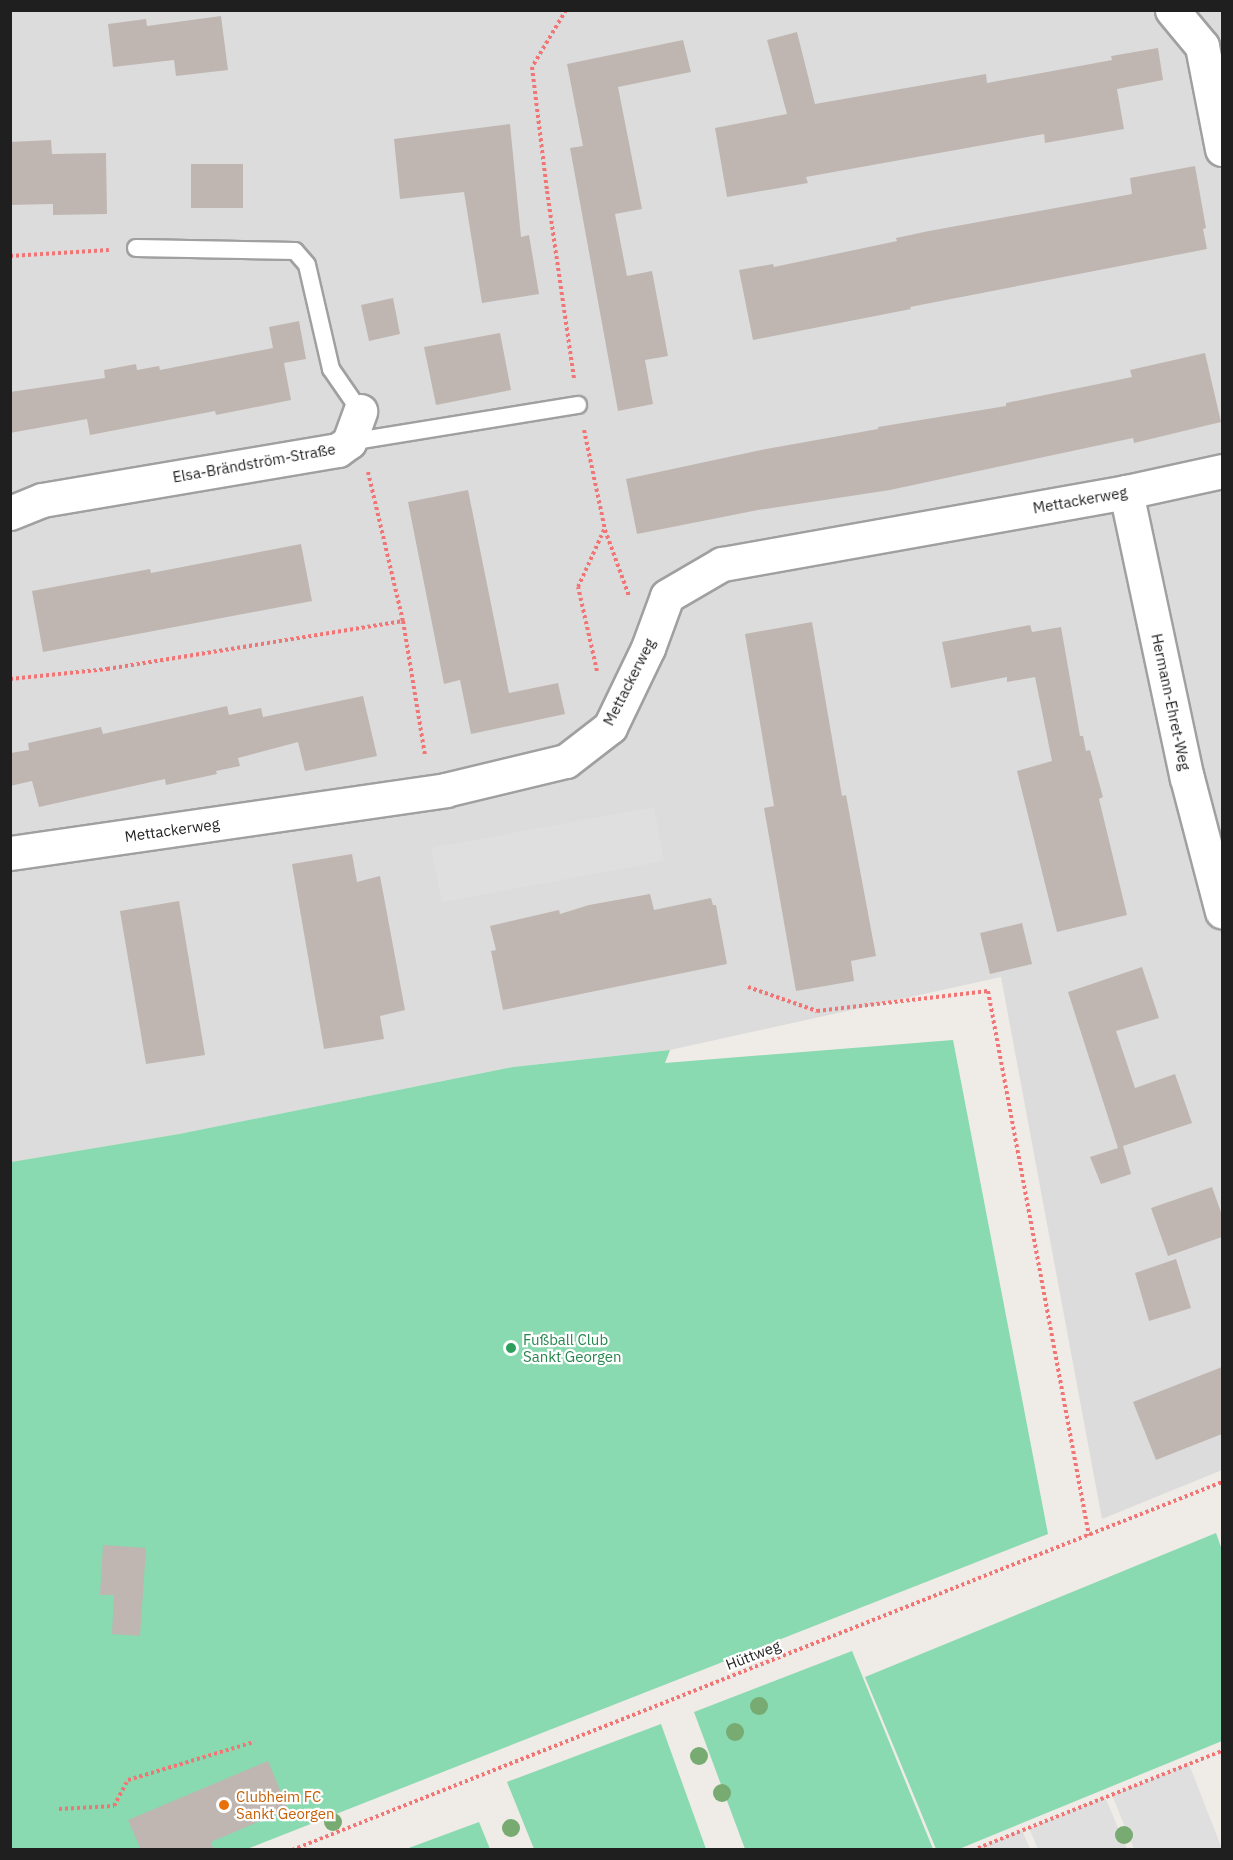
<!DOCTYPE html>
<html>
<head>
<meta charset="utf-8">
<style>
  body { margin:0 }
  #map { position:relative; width:1233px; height:1860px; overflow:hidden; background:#efebe6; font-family:"IBM Plex Sans",sans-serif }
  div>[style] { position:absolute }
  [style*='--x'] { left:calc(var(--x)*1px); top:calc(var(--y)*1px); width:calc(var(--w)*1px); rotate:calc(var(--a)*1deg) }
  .residential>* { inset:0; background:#dddcdc }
  .pitch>* { inset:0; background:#89d9b1 }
  .parking>* { inset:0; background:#dfdfdf }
  .building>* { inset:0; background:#bfb6b2 }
  .path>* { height:4px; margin-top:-2px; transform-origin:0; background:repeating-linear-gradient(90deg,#f17575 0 3px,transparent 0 6px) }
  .roads { filter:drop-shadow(2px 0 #a0a0a0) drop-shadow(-2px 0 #a0a0a0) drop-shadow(0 2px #a0a0a0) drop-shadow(0 -2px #a0a0a0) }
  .service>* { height:16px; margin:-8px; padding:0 8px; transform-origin:8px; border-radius:8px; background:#fff }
  .minor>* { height:33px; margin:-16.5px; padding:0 16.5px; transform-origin:16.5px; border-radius:16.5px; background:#fff }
  .trees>* { width:18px; height:18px; margin:-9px; border-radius:50%; background:#77ab72 }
  .dots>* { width:16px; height:16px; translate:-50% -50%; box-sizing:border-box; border:3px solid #fff; border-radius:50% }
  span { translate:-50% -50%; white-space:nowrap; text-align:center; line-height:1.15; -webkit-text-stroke:4.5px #fff; paint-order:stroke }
  .street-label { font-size:15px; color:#1f1f1f }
  .leisure-label { font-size:15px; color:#27864d }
  .left { translate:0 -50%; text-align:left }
  .food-label { font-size:15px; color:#c56008 }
  .frame { position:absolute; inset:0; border:12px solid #1f1f1f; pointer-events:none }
</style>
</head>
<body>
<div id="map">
  <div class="residential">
    <div style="clip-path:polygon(11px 11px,1222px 11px,1222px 1470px,1102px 1519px,1001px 977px,670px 1050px,513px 1067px,179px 1134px,11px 1162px)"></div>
  </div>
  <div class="pitch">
    <div style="clip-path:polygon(953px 1040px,1048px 1534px,247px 1849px,11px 1850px,11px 1162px,179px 1134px,513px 1067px,670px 1050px,665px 1063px)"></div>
    <div style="clip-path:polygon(1216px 1533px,1222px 1550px,1222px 1741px,959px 1849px,936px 1849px,865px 1677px)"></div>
    <div style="clip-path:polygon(852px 1651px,933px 1849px,745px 1849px,694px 1712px)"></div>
    <div style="clip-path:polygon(661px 1724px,706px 1849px,534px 1849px,507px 1782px)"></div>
    <div style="clip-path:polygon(479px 1822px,490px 1849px,406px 1849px)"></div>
  </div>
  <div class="parking">
    <div style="clip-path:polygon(654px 807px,664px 861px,442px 902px,431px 848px)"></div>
    <div style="clip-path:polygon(1189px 1764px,1222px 1849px,1134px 1849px,1112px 1795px)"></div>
    <div style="clip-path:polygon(1105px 1797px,1127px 1849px,1038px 1849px,1029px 1828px)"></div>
    <div style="clip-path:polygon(1022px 1830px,1030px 1849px,975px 1849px,978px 1848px)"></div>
  </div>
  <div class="building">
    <div style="clip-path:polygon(221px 16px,228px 70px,176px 76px,174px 60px,113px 67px,108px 24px,146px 19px,147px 26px)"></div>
    <div style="clip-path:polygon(797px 32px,815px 104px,986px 74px,987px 83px,1112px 60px,1111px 56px,1158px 48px,1163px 80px,1117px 89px,1124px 129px,1045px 143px,1044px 134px,806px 177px,808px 183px,727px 197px,715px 128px,787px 114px,767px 40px)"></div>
    <div style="clip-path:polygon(683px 40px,691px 72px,618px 87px,642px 209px,615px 214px,627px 276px,652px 271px,668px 356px,645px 360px,653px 404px,618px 411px,570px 148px,583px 146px,567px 64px)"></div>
    <div style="clip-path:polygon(510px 124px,521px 237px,529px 235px,539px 294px,482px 303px,464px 192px,400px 199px,394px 139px)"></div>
    <div style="clip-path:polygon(51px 140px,52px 154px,106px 153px,107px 214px,53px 215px,53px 204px,10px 205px,10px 142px)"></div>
    <div style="clip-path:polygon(191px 164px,243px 164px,243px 208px,191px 208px)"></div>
    <div style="clip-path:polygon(1195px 166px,1206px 228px,1203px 229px,1207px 249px,910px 307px,911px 309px,753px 340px,739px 270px,773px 264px,774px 267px,897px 241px,896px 238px,929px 231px,1132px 194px,1130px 178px)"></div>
    <div style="clip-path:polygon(393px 298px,400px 334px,369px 341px,361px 305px)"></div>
    <div style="clip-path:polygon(299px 321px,306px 359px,284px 363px,291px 400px,216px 415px,215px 411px,90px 435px,87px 419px,10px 433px,10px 392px,105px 378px,104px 370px,136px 364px,137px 370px,159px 366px,160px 370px,273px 348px,269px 327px)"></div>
    <div style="clip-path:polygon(500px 333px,511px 390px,436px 405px,424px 347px)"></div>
    <div style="clip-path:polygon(1205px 353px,1221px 422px,1134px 443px,1133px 438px,890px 490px,758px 510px,637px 534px,626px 479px,761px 450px,878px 429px,878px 427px,1006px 406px,1006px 403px,1132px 377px,1130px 370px)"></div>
    <div style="clip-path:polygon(468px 490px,509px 693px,558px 683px,565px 714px,471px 734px,460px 680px,444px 684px,408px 502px)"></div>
    <div style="clip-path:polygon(301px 544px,312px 601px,43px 652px,32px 591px,150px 569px,151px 573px)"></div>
    <div style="clip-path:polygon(812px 622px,842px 796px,846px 795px,876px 956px,851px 961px,854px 981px,796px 991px,764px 808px,774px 806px,745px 634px)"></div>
    <div style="clip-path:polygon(1030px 625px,1032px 632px,1061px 627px,1080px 736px,1083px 736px,1086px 751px,1090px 750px,1103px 797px,1099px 799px,1127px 915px,1057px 932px,1017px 771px,1052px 761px,1035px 677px,1007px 682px,1007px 677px,951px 688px,942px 642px)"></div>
    <div style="clip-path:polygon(363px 696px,377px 756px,305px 771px,298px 742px,238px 758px,240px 766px,216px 771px,217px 774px,166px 785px,165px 779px,39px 807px,32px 781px,10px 786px,10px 753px,29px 750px,28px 743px,101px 727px,103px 734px,227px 706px,229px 715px,261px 708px,263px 717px)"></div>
    <div style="clip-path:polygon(352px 854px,357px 882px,380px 876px,405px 1010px,380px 1016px,384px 1039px,324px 1049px,292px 864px)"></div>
    <div style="clip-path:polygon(650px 894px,654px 910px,711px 898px,713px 905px,716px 905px,727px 964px,503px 1010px,491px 951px,496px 950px,490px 926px,559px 910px,560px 914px,589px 905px)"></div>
    <div style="clip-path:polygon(179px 901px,205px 1055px,146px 1064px,120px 911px)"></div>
    <div style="clip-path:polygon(1022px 923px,1032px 964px,990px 974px,980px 933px)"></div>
    <div style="clip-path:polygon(1142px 967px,1159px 1018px,1116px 1031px,1135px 1088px,1175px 1074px,1192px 1123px,1123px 1146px,1131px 1174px,1101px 1184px,1090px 1157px,1118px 1148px,1068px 992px)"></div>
    <div style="clip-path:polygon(1212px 1187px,1222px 1215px,1222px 1237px,1168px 1256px,1151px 1208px)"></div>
    <div style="clip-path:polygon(1176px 1259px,1191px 1308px,1149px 1321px,1135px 1273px)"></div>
    <div style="clip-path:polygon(1222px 1367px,1222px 1434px,1156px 1460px,1133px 1402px)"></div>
    <div style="clip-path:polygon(103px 1545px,146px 1548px,140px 1636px,112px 1634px,114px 1595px,100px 1595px)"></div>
    <div style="clip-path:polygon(268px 1761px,288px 1809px,211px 1842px,214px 1850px,141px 1850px,128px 1820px)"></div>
  </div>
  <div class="path">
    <div style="--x:566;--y:10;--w:66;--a:120.8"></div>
    <div style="--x:532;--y:67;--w:125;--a:83.1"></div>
    <div style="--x:547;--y:191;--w:190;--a:81.8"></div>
    <div style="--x:10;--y:256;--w:99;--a:-3.5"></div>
    <div style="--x:584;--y:430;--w:102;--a:78.1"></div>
    <div style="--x:605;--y:530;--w:70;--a:70"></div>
    <div style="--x:368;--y:472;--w:153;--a:76.8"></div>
    <div style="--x:403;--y:621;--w:137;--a:80.7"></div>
    <div style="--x:597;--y:671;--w:86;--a:-102.7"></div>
    <div style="--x:578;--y:587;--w:63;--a:-65.5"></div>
    <div style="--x:10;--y:679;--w:98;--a:-5.9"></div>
    <div style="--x:107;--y:669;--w:300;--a:-9.2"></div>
    <div style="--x:748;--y:987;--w:73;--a:19.2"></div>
    <div style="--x:817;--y:1011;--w:172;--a:-6.7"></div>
    <div style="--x:988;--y:991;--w:554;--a:79.5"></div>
    <div style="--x:59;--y:1809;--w:55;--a:-3.1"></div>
    <div style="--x:114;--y:1806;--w:30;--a:-62"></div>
    <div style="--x:128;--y:1780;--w:132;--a:-16.8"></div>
    <div style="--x:978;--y:1848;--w:263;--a:-21.7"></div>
    <div style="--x:292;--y:1850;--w:1000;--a:-21.59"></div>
  </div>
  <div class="roads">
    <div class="service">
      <div style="--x:136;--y:248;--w:159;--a:1.1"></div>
      <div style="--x:295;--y:251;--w:18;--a:49"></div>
      <div style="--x:307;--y:265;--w:107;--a:77"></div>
      <div style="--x:331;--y:369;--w:51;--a:55.4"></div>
      <div style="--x:349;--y:442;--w:232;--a:-9.2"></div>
    </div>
    <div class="minor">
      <div style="--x:1172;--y:10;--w:47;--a:50.2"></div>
      <div style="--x:1202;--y:46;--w:105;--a:79"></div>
      <div style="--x:1126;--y:492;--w:292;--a:78"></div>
      <div style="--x:1187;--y:778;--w:138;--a:75.3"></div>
      <div style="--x:10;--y:513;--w:35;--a:-22"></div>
      <div style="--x:42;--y:500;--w:300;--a:-9.6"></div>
      <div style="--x:338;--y:450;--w:14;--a:-36"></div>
      <div style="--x:349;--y:442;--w:33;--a:-70"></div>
      <div style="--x:10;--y:853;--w:440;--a:-8.2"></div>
      <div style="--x:445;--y:790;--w:124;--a:-13.5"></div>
      <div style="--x:566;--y:761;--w:56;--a:-37.7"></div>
      <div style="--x:610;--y:727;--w:88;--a:-64.3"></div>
      <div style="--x:648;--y:648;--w:55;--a:-69.9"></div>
      <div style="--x:667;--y:596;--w:64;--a:-30.2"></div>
      <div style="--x:722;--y:564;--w:410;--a:-10.1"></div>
      <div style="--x:1126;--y:492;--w:98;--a:-12.3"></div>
    </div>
  </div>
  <div class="trees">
    <div style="left:759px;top:1706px"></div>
    <div style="left:735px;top:1732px"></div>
    <div style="left:699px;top:1756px"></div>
    <div style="left:722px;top:1793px"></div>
    <div style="left:333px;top:1822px"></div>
    <div style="left:511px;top:1828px"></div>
    <div style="left:1124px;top:1835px"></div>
  </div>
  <div class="dots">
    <div style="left:511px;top:1348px;background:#2e9e5b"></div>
    <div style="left:224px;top:1805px;background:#e8710a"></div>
  </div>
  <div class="street-label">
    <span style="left:254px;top:463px;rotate:-10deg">Elsa-Brändström-Straße</span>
    <span style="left:1080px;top:500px;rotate:-10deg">Mettackerweg</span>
    <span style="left:629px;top:682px;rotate:-63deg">Mettackerweg</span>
    <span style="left:1171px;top:702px;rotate:78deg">Hermann-Ehret-Weg</span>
    <span style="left:172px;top:830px;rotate:-8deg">Mettackerweg</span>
    <span style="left:753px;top:1655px;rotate:-21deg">Hüttweg</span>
  </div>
  <div class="leisure-label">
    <span class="left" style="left:523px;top:1348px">Fußball Club<br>Sankt Georgen</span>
  </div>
  <div class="food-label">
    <span class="left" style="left:236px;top:1805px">Clubheim FC<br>Sankt Georgen</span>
  </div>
  <div class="frame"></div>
</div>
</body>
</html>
